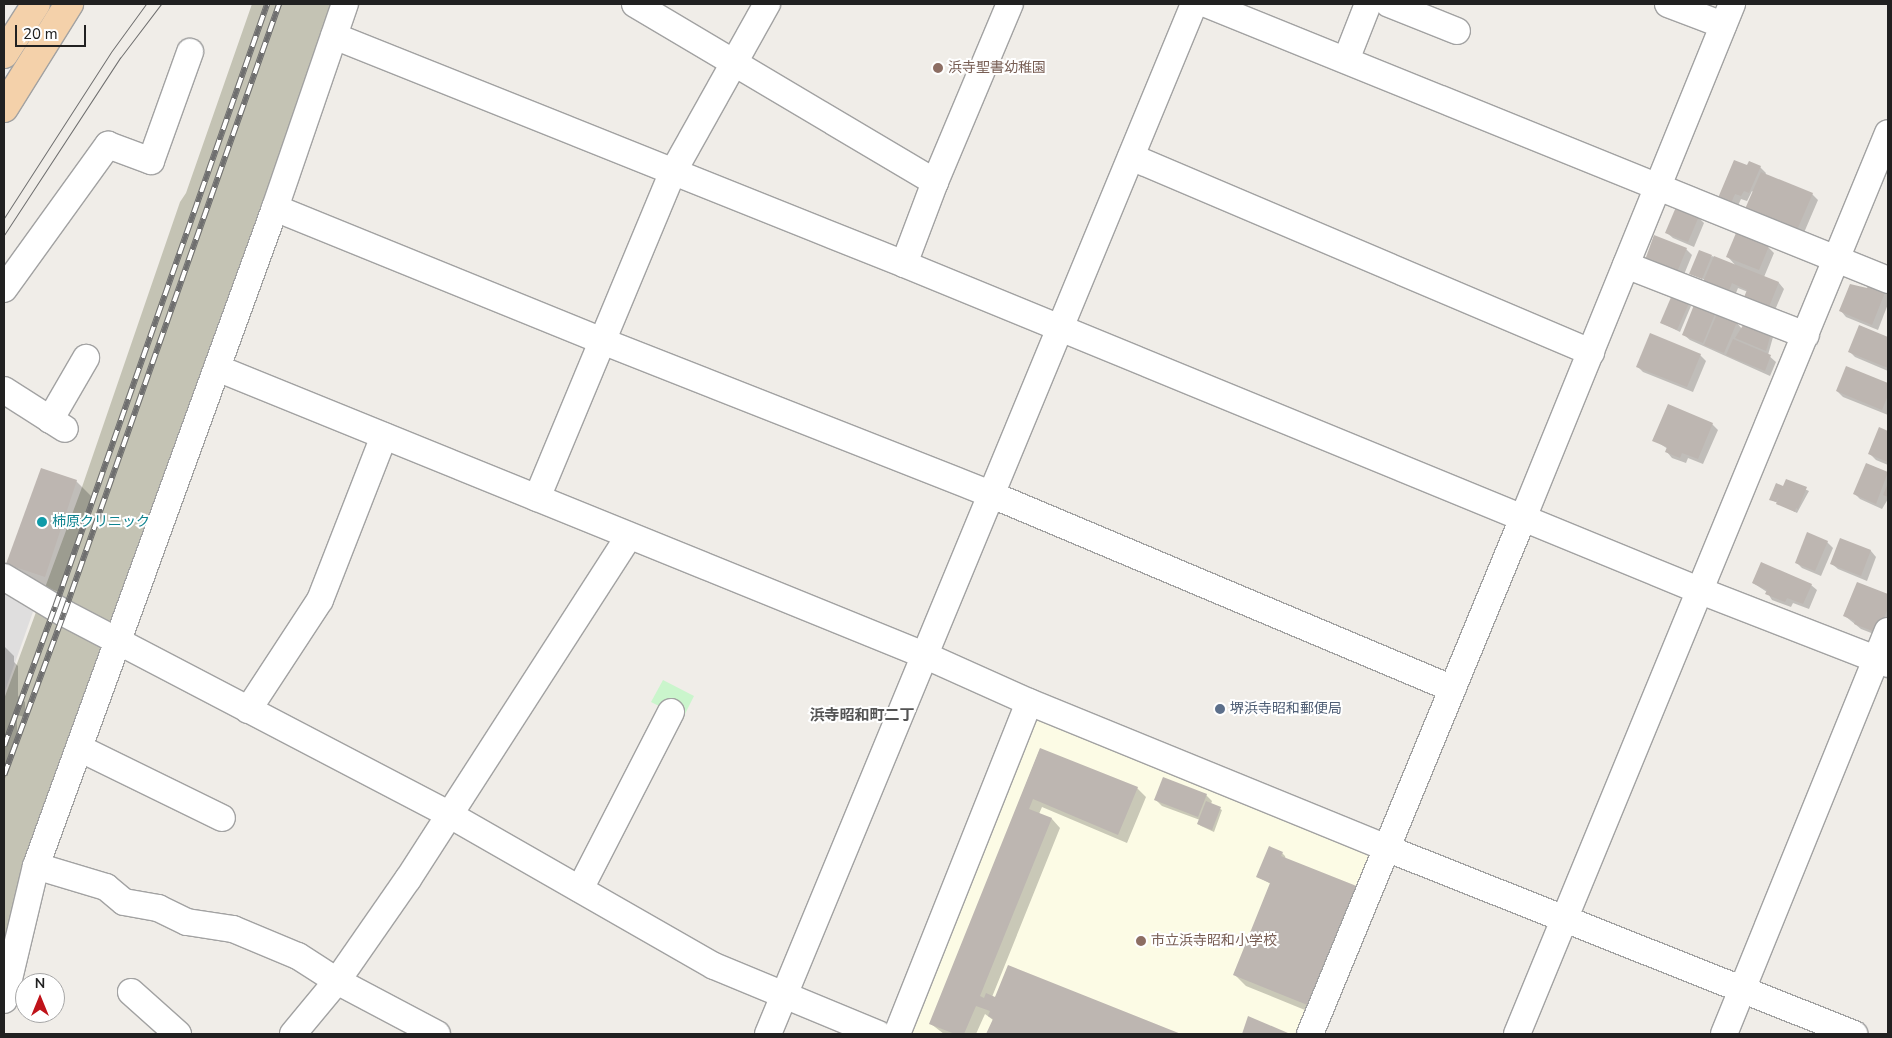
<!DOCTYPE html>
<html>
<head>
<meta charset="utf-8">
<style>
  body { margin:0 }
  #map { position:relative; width:1892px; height:1038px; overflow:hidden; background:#f0ede8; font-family:"Nunito Sans","Noto Sans JP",sans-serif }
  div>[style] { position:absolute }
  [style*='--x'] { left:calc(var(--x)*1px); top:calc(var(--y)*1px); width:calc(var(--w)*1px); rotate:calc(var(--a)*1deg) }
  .residential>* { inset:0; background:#dfdede }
  .education>* { inset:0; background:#fcfbe5 }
  .construction>* { inset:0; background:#c4c3b4 }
  .park>* { inset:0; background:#caf5cc }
  .shadow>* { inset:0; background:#0003 }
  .building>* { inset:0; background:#bdb6b1 }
  .roads { filter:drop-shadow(1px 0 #a2a2a2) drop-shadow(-1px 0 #a2a2a2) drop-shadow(0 1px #a2a2a2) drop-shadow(0 -1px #a2a2a2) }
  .minor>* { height:26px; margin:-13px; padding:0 13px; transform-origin:13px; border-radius:13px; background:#fff }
  .major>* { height:28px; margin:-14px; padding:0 14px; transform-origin:14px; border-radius:14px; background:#f4d1aa }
  .tram>* { height:1px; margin:-0.5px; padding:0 0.5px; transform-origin:0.5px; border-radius:0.5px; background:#6f6f6f }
  .rail>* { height:5.5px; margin-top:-2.75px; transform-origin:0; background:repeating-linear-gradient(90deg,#fff 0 11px,#6f6f6f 0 22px); box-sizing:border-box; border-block:1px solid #6f6f6f }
  .dots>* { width:14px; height:14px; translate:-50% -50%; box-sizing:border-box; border:2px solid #fff; border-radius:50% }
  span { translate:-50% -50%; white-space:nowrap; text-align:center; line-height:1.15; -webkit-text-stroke:4px #fff; paint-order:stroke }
  .education-label { font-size:14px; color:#785e54 }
  .left { translate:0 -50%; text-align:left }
  .culture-label { font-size:14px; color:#0d838f }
  .service-label { font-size:14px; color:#4e5e75 }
  .neighbourhood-label { font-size:15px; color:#545454; font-weight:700 }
  .frame { position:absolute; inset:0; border:5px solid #212121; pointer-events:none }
  .north { position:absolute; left:15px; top:973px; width:50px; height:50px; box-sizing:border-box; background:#fff; border:1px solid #a6a6a6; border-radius:50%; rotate:0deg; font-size:14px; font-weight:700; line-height:20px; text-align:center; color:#212121 }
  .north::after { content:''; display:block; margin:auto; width:18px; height:22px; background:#bf131a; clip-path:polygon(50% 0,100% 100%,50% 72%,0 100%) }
  .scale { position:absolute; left:15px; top:25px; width:71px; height:22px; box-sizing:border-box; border:2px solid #212121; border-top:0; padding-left:6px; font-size:15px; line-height:18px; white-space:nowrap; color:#212121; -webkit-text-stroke:4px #fff; paint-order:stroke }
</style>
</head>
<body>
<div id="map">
  <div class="residential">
    <div style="clip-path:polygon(4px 590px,34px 609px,4px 694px)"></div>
  </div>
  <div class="education">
    <div style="clip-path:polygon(1029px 702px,1386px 848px,1310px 1034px,897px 1034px)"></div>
  </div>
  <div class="construction">
    <div style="clip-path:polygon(252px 4px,339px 4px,4px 948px,4px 699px,81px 490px,180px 202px,186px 193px)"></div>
  </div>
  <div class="park">
    <div style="clip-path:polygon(663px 680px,694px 696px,683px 718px,651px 702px)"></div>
  </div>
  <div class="shadow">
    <div style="clip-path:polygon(1747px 167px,1760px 167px,1766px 173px,1765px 175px,1812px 194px,1818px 200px,1803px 235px,1752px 191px,1747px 201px,1741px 199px,1737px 208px,1726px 203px)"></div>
    <div style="clip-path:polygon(1698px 217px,1704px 223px,1694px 247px,1673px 238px,1667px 233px)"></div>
    <div style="clip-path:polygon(1768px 247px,1774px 253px,1764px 277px,1779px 283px,1784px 289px,1772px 317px,1748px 292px,1738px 288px,1732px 303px,1705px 280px,1691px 273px,1712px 256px,1737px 267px,1728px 257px)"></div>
    <div style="clip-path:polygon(1686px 249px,1692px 255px,1683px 277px,1652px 265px)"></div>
    <div style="clip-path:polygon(1867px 290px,1886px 291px,1888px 294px,1888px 304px,1878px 330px,1846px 317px,1841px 311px)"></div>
    <div style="clip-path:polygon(1688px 304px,1691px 306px,1680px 332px,1662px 323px)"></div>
    <div style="clip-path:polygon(1695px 307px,1737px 323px,1742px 329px,1770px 334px,1773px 337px,1768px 355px,1776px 362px,1770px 376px,1690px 340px,1684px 335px)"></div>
    <div style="clip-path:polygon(1860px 326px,1888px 338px,1888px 371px,1855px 357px,1849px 351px)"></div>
    <div style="clip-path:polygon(1700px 355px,1706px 361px,1693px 392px,1643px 372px,1637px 366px)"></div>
    <div style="clip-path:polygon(1847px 368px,1888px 385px,1888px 415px,1843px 397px,1837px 391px)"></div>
    <div style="clip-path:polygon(1712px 424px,1718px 430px,1703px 464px,1688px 458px,1686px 463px,1672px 458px,1667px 452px,1668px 449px,1654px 440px)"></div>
    <div style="clip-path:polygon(1880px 429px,1888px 432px,1888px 465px,1876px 460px,1870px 454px)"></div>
    <div style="clip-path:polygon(1867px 464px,1888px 473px,1888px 499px,1882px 509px,1860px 499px,1855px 494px)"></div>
    <div style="clip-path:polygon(76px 481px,93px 498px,62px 593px,25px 580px,8px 563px)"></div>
    <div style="clip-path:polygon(1787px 481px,1809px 491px,1797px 513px,1770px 499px,1784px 488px)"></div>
    <div style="clip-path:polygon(1841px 540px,1871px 551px,1876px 557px,1867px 581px,1838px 569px,1832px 564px)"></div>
    <div style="clip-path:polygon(1827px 542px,1833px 548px,1821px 576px,1802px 568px,1796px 562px)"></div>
    <div style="clip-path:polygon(1753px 583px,1811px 585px,1817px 590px,1809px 609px,1793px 603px,1791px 607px,1772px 600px,1767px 592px)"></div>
    <div style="clip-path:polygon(1858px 584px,1888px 596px,1888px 627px,1884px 638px,1861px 629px,1845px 616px)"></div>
    <div style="clip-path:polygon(4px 646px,14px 656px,14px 662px,18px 666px,18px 696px,25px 702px,25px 717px,17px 715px,17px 746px,4px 781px)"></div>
    <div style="clip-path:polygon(1040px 749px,1137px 788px,1146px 797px,1127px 843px,1042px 807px,1039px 814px,1052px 819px,1060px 828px,992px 997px,995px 998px,1009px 967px,1178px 1034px,987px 1034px,993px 1020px,985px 1014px,976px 1034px,944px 1034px,931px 1024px)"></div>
    <div style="clip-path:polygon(1164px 779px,1206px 795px,1212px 801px,1211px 804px,1222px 810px,1214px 832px,1201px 826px,1198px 824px,1200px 820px,1162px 806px,1156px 800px)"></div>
    <div style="clip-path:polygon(1282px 853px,1285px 856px,1322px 1017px,1246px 986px,1234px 974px,1271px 884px,1258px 877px)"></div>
  </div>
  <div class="building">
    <div style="clip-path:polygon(1734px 160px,1747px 165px,1749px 161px,1761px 166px,1749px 193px,1744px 191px,1741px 196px,1735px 194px,1731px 203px,1718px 198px)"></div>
    <div style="clip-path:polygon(1761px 172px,1813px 193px,1797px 230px,1745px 209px)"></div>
    <div style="clip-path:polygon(1676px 207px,1699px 216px,1688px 242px,1665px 233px)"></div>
    <div style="clip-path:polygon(1736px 233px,1769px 246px,1759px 270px,1726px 257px)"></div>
    <div style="clip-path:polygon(1654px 235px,1687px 248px,1677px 272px,1645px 260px)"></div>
    <div style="clip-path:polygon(1699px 250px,1712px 255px,1702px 279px,1689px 274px)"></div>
    <div style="clip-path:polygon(1714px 256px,1779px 282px,1767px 312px,1742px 302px,1747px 290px,1732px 283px,1726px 298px,1701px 287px)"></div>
    <div style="clip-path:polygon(1869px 283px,1886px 290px,1872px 325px,1839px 311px,1850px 284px,1867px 288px)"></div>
    <div style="clip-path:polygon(1672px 295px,1689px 303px,1677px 330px,1660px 323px)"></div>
    <div style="clip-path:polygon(1694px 305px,1715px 314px,1703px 343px,1682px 335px)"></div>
    <div style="clip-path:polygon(1717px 314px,1737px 322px,1724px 353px,1704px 345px)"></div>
    <div style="clip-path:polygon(1745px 322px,1771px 333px,1766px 351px,1735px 338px)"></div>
    <div style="clip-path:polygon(1859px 325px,1888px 337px,1888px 368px,1848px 352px)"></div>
    <div style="clip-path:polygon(1650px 333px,1701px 354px,1687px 387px,1636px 367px)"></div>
    <div style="clip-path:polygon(1733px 339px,1771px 355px,1765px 371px,1726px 355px)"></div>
    <div style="clip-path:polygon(1846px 366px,1888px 383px,1888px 395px,1882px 410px,1836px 391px)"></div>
    <div style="clip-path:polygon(1668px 404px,1713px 423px,1698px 459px,1682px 453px,1680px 458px,1665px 452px,1667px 447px,1652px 441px)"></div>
    <div style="clip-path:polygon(1879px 427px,1888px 431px,1888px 462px,1868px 454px)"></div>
    <div style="clip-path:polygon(1866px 463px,1888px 472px,1876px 504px,1853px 494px)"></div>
    <div style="clip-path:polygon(41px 468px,77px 480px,45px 577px,6px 564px)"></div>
    <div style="clip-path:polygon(1786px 479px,1807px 487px,1798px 509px,1796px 508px,1795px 512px,1776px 504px,1779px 497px,1776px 502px,1769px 500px,1776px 483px,1783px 486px)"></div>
    <div style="clip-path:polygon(1888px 483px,1888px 497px,1883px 495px)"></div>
    <div style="clip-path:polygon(1807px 532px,1828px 541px,1815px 571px,1795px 563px)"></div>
    <div style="clip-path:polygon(1840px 538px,1871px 550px,1861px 576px,1830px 564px)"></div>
    <div style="clip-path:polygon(1761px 562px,1812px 584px,1803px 604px,1787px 598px,1785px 602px,1765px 594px,1767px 590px,1752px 583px)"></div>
    <div style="clip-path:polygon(1857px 582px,1888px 594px,1888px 608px,1878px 633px,1854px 624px,1855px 621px,1843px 616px)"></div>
    <div style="clip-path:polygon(1040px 748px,1138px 787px,1118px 835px,1033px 799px,1029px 809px,1052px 818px,980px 996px,984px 998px,986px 993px,995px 997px,1008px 965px,1181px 1034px,986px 1034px,993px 1019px,988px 1016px,990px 1011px,976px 1006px,964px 1034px,955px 1034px,929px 1024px)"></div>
    <div style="clip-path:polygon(1163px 777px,1207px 794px,1198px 817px,1154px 800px)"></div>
    <div style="clip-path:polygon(1206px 801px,1221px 807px,1212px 830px,1197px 824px)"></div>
    <div style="clip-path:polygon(1269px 846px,1283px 852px,1281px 856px,1359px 887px,1310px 1006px,1233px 975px,1270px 883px,1256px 877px)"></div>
    <div style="clip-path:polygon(1248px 1016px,1288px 1033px,1288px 1034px,1242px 1034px)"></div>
  </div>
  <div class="roads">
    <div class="minor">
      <div style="--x:635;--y:4;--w:349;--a:30.7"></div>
      <div style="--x:1206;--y:4;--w:736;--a:22.03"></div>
      <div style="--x:1389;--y:4;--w:73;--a:21.7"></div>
      <div style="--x:1668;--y:4;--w:59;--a:20.9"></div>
      <div style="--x:334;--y:36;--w:614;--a:21.8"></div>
      <div style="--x:904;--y:264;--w:861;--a:22.31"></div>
      <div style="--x:1701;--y:591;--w:201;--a:21.3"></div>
      <div style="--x:1346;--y:60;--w:60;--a:-68.6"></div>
      <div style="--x:1131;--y:157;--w:500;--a:23"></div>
      <div style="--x:275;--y:208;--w:353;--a:22.1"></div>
      <div style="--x:602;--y:341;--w:417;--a:21.5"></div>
      <div style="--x:990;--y:494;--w:502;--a:22.84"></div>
      <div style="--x:904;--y:264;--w:88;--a:-69.3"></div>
      <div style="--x:935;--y:182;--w:193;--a:-67.2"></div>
      <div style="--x:1626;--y:265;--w:193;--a:21.3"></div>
      <div style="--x:4;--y:289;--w:178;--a:-54.2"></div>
      <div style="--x:108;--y:145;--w:46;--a:20.4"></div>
      <div style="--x:151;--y:161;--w:116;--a:-70.3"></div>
      <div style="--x:217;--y:368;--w:763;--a:22.09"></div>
      <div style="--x:924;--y:655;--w:115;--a:24.1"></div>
      <div style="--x:1029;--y:702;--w:386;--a:22.2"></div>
      <div style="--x:1386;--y:848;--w:504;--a:21.67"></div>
      <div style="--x:4;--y:390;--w:72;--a:32.6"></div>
      <div style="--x:50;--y:420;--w:72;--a:-59.9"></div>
      <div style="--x:537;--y:498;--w:353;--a:-67.4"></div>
      <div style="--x:673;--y:172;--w:193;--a:-60.8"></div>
      <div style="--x:4;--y:577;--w:70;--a:31"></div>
      <div style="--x:64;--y:613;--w:436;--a:27.6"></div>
      <div style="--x:450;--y:815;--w:304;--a:29.8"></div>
      <div style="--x:714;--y:966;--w:178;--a:22.5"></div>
      <div style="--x:248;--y:710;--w:131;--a:-56.8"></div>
      <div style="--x:320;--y:600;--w:176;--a:-68.7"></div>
      <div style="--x:79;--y:748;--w:159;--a:26.1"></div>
      <div style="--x:36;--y:866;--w:73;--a:16.7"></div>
      <div style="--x:106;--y:887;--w:23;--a:40"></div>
      <div style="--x:124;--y:902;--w:35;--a:10"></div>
      <div style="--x:158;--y:908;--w:32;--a:26"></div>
      <div style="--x:187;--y:922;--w:47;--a:8.7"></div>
      <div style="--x:233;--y:929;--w:70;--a:22.6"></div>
      <div style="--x:298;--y:956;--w:46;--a:32.7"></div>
      <div style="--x:337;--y:981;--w:113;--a:27.9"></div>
      <div style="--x:580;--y:889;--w:199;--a:-62.8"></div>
      <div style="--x:131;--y:992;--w:63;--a:41.8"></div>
      <div style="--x:4;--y:1000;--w:138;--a:-76.6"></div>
      <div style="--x:36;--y:866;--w:700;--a:-70.04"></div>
      <div style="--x:275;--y:208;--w:216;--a:-71.1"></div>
      <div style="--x:293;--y:1034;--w:69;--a:-50.3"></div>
      <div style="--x:337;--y:981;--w:124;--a:-55.2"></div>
      <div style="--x:408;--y:879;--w:408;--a:-57.2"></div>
      <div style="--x:768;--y:1034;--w:1115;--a:-67.53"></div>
      <div style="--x:897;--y:1034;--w:357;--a:-68.3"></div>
      <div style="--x:1310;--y:1034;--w:558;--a:-67.57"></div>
      <div style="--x:1523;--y:518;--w:555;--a:-67.87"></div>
      <div style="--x:1517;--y:1034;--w:974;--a:-67.62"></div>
      <div style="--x:1724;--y:1034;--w:435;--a:-67.9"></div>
    </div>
    <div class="major">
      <div style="--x:4;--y:54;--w:59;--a:-57.4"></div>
      <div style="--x:4;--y:108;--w:123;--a:-58"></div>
    </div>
  </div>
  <div class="tram">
    <div style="--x:4;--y:218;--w:197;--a:-57.2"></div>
    <div style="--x:111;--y:52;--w:59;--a:-53.9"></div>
    <div style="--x:4;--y:235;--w:212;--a:-56.8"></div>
    <div style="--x:120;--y:58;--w:68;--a:-52.8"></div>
  </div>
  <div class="rail">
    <div style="--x:4;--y:746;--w:148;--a:-69.9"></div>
    <div style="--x:55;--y:607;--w:639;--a:-70.63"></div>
    <div style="--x:4;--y:775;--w:173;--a:-69.7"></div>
    <div style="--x:64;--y:613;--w:646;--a:-70.56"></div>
  </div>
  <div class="dots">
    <div style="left:938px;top:68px;background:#8d6e63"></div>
    <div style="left:42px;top:522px;background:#0f9aa8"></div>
    <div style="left:1220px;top:709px;background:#5c6f8a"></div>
    <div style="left:1141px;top:941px;background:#8d6e63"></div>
  </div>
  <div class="education-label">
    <span class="left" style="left:948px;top:68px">浜寺聖書幼稚園</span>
    <span class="left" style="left:1151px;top:941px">市立浜寺昭和小学校</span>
  </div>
  <div class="culture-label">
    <span class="left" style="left:52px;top:522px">柿原クリニック</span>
  </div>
  <div class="service-label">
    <span class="left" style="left:1230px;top:709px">堺浜寺昭和郵便局</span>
  </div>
  <div class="neighbourhood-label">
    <span style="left:862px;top:716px">浜寺昭和町二丁</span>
  </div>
  <div class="frame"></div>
  <div class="north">N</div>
  <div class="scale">20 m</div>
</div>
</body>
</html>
